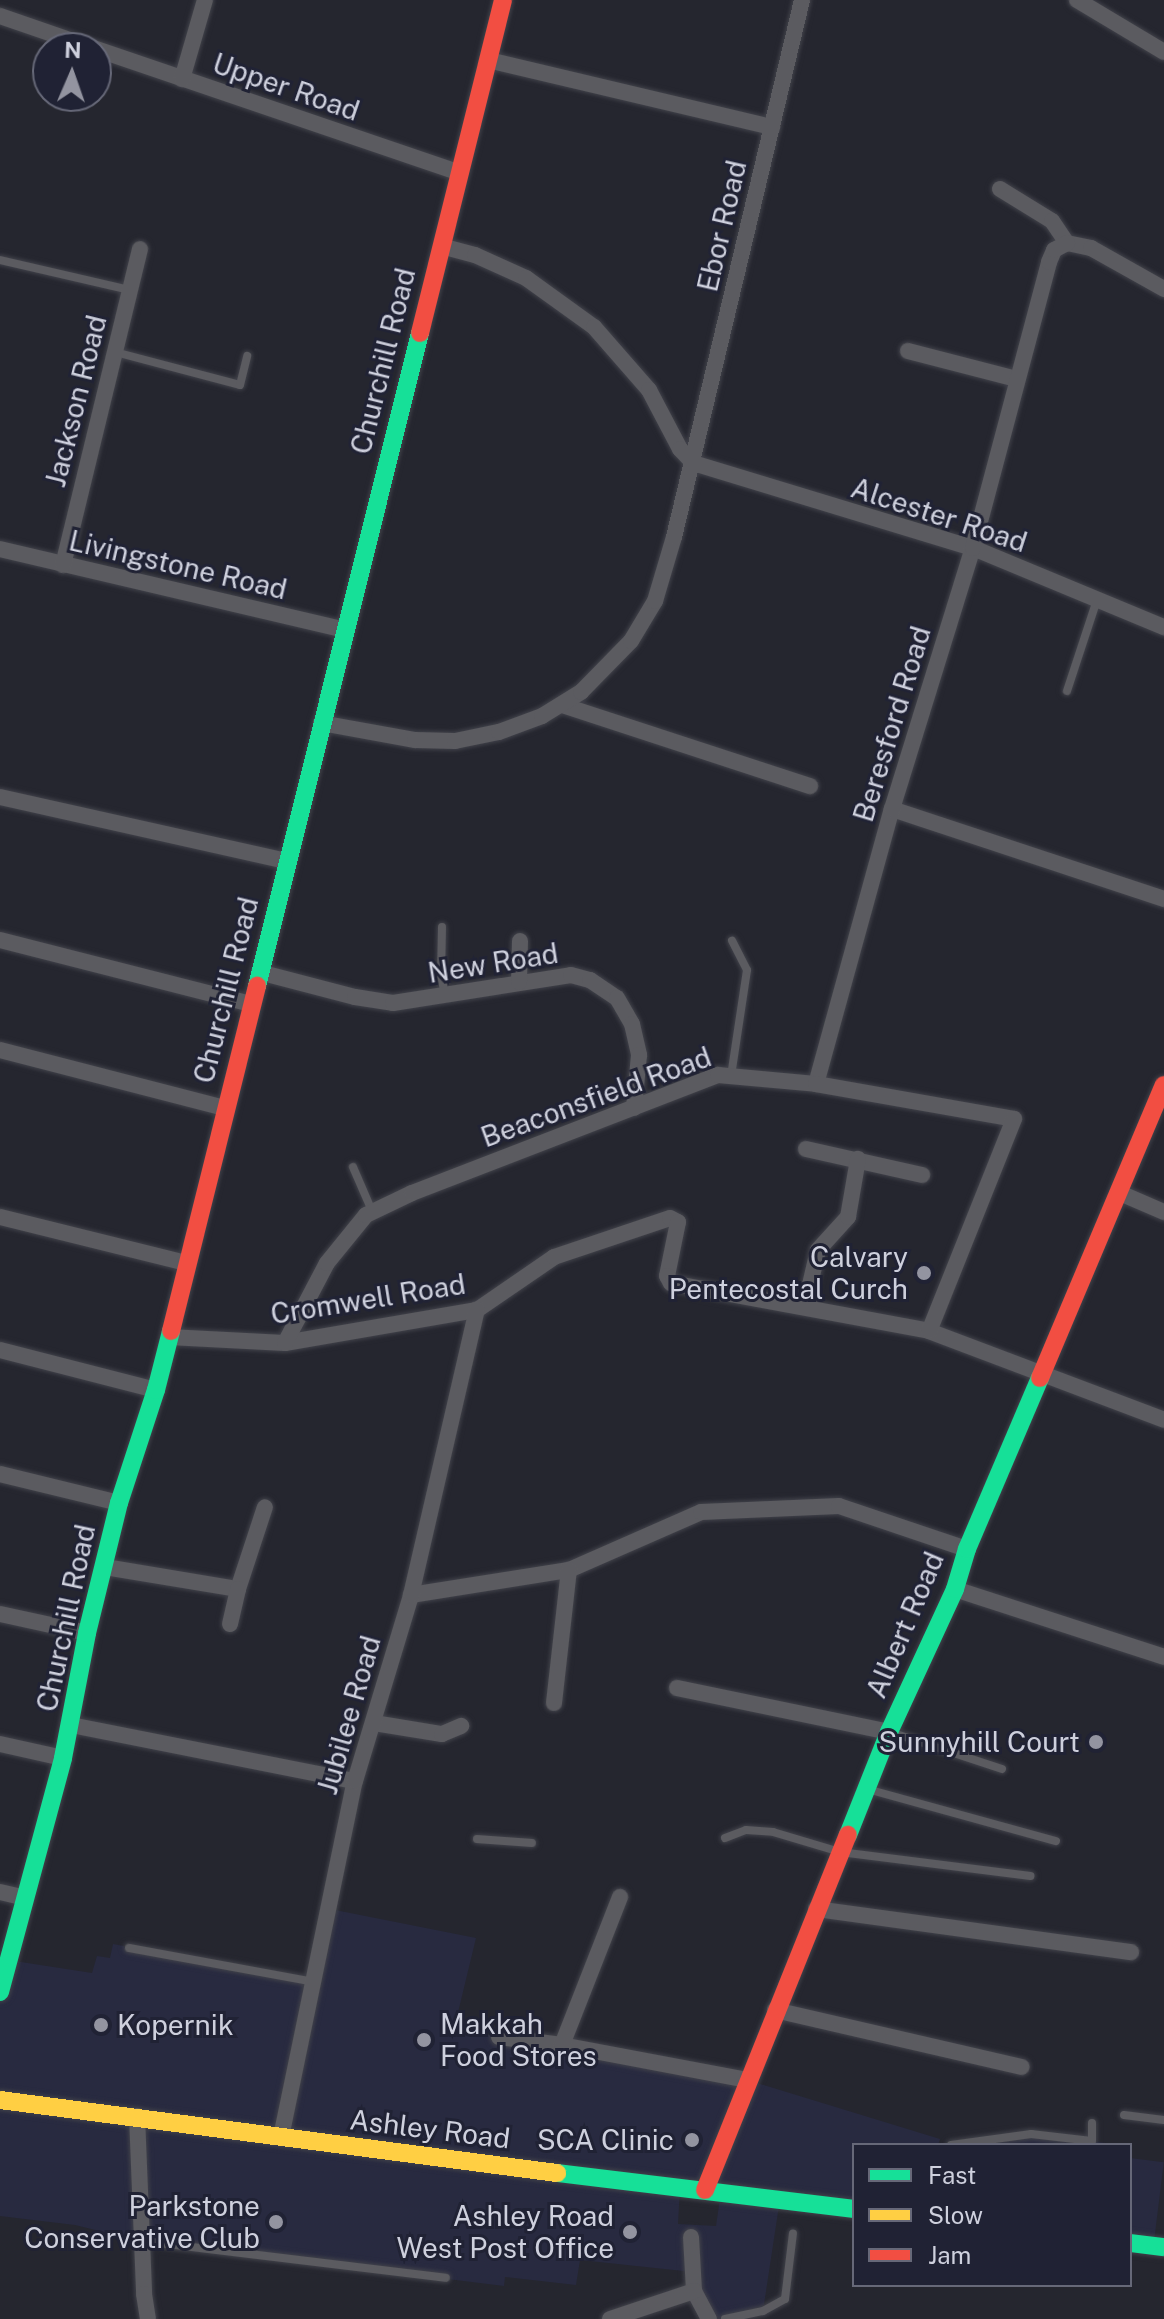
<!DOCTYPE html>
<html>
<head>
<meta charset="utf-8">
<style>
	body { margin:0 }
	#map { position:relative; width:1164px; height:2319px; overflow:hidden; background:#25262f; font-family:"Public Sans",sans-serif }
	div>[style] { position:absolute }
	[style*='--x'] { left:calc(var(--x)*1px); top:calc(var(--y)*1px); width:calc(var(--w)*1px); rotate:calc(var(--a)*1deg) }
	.built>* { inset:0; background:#282a40; transform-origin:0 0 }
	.roads { filter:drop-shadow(0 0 2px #41424a) drop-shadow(0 0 2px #41424a) }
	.lane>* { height:8px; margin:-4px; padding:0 4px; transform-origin:4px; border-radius:4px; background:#5b5b60 }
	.street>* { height:16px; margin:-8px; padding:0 8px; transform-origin:8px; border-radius:8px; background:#5b5b60 }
	.fast>* { height:18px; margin:-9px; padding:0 9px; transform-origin:9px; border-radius:9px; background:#16e098 }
	.slow>* { height:18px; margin:-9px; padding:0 9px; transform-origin:9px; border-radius:9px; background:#ffcf43 }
	.jam>* { height:18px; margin:-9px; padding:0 9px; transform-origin:9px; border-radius:9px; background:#f24e42 }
	.dots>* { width:22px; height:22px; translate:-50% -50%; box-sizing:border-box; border:4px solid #202234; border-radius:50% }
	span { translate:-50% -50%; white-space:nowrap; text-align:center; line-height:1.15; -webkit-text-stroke:6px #202234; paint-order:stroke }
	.street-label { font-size:28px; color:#ced0dd }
	.poi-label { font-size:28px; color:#ced0dd }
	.right { translate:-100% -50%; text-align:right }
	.left { translate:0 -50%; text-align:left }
	.legend { position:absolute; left:852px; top:2143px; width:280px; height:144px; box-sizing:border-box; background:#202234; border:2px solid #666878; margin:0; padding:10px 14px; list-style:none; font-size:24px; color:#ced0dd }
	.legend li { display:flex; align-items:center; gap:16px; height:40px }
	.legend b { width:40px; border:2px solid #666878 }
	.north { position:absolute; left:32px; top:32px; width:80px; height:80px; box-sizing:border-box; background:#202234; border:2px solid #666878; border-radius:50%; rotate:2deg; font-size:22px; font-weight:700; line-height:32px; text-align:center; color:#ced0dd }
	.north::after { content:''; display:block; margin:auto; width:28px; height:36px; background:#9394a0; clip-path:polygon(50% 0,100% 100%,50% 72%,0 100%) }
</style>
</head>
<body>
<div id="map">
	<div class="built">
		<div style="clip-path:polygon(evenodd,330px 1909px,476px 1938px,454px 2029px,747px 2080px,940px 2139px,938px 2145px,854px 2145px,854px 2209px,780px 2199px,763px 2311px,725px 2319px,709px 2319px,693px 2272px,580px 2260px,576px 2285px,505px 2277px,504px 2286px,141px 2241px,75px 2225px,0 2216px,0 1992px,8px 1960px,92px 1973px,97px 1956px,110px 1958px,113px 1944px,315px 1982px,330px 1909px,680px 2187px,721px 2192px,716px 2226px,678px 2224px,680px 2187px)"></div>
		<div style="clip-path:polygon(1031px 2134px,1092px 2141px,1112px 2144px,951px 2145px)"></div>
		<div style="left:1130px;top:2158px;width:34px;height:85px;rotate:7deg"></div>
	</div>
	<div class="roads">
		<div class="lane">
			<div style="--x:0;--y:260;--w:133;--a:13"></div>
			<div style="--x:115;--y:352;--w:129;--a:14.8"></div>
			<div style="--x:240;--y:385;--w:30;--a:-76"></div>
			<div style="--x:1067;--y:691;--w:96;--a:-71.8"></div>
			<div style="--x:442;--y:927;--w:48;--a:91.2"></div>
			<div style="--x:441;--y:975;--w:21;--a:79"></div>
			<div style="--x:731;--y:1076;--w:107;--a:-81.4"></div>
			<div style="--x:747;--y:970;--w:33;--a:-117"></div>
			<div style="--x:353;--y:1167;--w:48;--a:66.6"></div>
			<div style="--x:890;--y:1732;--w:118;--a:18.3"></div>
			<div style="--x:867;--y:1789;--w:196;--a:15.4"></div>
			<div style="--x:725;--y:1838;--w:22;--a:-21"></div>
			<div style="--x:746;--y:1830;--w:27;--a:4"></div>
			<div style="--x:773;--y:1832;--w:70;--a:16.6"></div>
			<div style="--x:840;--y:1852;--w:192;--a:7.2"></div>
			<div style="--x:477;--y:1839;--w:55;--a:4.2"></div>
			<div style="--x:129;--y:1948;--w:188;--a:10.4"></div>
			<div style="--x:1124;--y:2115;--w:40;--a:7.1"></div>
			<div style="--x:951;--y:2145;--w:81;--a:-7.8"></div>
			<div style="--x:1031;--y:2134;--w:61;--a:6.5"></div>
			<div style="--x:1092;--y:2141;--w:18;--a:-90"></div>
			<div style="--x:142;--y:2241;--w:306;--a:6.9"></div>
			<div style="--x:725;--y:2319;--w:39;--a:-12"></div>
			<div style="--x:763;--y:2311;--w:25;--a:-29"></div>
			<div style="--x:785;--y:2299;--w:66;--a:-83.1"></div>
		</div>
		<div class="street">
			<div style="--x:1077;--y:0;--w:101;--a:30.9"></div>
			<div style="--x:0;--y:16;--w:98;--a:19"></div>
			<div style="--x:96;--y:49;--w:385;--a:18.8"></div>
			<div style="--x:488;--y:60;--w:292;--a:13.3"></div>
			<div style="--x:182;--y:79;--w:82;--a:-73.8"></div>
			<div style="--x:1000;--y:189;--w:61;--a:31.6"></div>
			<div style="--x:1052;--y:221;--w:27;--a:56"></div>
			<div style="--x:1067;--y:243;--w:25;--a:12"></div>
			<div style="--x:1091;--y:248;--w:84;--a:29.3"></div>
			<div style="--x:441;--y:246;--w:35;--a:15"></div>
			<div style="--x:475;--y:255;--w:56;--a:24.3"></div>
			<div style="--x:526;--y:278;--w:84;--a:35.8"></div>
			<div style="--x:594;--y:327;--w:84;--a:48.9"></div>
			<div style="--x:649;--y:390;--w:67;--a:62.3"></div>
			<div style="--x:680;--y:449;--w:19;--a:47"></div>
			<div style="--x:693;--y:463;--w:293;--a:16.9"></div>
			<div style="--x:973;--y:548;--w:207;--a:22.5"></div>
			<div style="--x:908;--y:351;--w:112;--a:14.5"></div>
			<div style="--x:0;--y:549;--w:354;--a:13.2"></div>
			<div style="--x:63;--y:565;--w:325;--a:-76.3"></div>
			<div style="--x:562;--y:705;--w:261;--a:18.1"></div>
			<div style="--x:321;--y:723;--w:96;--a:10.3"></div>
			<div style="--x:415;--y:740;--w:40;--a:1.4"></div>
			<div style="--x:455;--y:741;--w:45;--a:-11.6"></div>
			<div style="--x:499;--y:732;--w:46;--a:-20.4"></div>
			<div style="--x:542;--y:716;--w:46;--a:-31.6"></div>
			<div style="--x:581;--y:692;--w:71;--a:-45.6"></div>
			<div style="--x:631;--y:641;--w:47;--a:-59"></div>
			<div style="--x:655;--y:601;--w:67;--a:-73.5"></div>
			<div style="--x:674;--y:537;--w:552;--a:-76.59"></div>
			<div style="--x:0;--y:797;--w:294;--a:12.6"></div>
			<div style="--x:892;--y:809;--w:287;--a:18.3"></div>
			<div style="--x:0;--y:940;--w:259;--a:14.3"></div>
			<div style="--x:259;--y:972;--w:99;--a:14.6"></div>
			<div style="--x:355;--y:997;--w:38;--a:9"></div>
			<div style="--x:393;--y:1003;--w:180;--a:-8.9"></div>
			<div style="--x:571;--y:975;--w:20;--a:15"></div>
			<div style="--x:590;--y:980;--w:32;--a:34"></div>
			<div style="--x:617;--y:998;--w:30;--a:60"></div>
			<div style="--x:632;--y:1024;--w:32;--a:77"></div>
			<div style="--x:639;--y:1055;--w:53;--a:95.4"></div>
			<div style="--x:519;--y:982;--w:41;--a:-88.6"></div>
			<div style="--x:0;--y:1050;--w:232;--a:14.5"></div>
			<div style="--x:816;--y:1084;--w:285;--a:-74.6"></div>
			<div style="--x:892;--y:809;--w:273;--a:-72.8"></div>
			<div style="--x:973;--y:548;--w:296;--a:-75.1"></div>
			<div style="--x:1049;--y:262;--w:13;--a:-67"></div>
			<div style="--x:1054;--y:250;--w:15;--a:-28"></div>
			<div style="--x:806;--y:1149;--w:119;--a:12.6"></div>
			<div style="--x:1120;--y:1193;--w:48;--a:23.4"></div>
			<div style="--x:0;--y:1217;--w:192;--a:13.9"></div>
			<div style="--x:805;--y:1306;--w:57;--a:-76.9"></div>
			<div style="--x:818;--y:1250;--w:45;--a:-47.7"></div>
			<div style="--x:848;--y:1217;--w:59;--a:-80.2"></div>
			<div style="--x:169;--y:1337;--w:116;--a:3"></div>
			<div style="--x:285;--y:1343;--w:195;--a:-9.8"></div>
			<div style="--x:477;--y:1310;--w:93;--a:-34.5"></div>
			<div style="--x:554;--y:1257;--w:122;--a:-18.6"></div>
			<div style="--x:670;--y:1218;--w:9;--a:27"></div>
			<div style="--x:678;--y:1222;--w:55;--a:101.5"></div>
			<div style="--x:667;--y:1276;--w:8;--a:60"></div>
			<div style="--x:671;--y:1283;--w:262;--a:10.5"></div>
			<div style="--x:929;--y:1331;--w:251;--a:20.7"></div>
			<div style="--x:285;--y:1343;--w:90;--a:-62.3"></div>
			<div style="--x:327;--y:1263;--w:62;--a:-50.9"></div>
			<div style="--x:366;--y:1215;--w:51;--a:-25.6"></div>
			<div style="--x:412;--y:1193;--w:328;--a:-21.1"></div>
			<div style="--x:718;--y:1075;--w:98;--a:5.2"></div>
			<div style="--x:816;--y:1084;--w:201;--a:10"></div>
			<div style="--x:1014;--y:1119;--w:228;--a:111.8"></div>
			<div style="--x:0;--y:1350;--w:161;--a:14.4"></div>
			<div style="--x:0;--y:1474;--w:122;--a:13.7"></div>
			<div style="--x:105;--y:1567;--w:135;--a:9.4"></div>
			<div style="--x:238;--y:1589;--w:86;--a:-71.8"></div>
			<div style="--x:955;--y:1589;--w:220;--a:18"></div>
			<div style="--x:411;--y:1595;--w:160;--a:-9"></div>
			<div style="--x:569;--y:1570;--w:144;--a:-23.7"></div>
			<div style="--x:701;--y:1512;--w:138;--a:-2.5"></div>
			<div style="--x:839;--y:1506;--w:135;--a:18.6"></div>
			<div style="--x:0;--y:1614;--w:89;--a:12.3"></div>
			<div style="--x:230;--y:1624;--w:36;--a:-77"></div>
			<div style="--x:677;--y:1688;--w:217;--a:11.7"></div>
			<div style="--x:554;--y:1703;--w:134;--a:-83.6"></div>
			<div style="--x:374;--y:1723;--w:69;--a:9.2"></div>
			<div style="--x:442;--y:1734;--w:21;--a:-23"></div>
			<div style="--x:71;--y:1725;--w:289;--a:11.2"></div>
			<div style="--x:0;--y:1744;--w:65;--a:12.5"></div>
			<div style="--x:0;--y:1892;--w:26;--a:13"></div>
			<div style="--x:816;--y:1909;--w:318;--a:7.8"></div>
			<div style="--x:775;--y:2010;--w:253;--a:13"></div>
			<div style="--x:499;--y:2037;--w:64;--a:7.2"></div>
			<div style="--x:562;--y:2045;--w:188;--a:10.7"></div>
			<div style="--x:562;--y:2045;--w:159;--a:-68.6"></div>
			<div style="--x:137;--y:2116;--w:178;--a:87.7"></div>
			<div style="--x:144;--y:2294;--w:25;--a:81"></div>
			<div style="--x:281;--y:2137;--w:364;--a:-78.3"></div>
			<div style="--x:355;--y:1781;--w:194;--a:-73.2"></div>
			<div style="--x:411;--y:1595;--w:293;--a:-77"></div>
			<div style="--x:691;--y:2237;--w:54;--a:86.8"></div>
			<div style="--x:694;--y:2291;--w:32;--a:62"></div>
			<div style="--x:610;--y:2319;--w:89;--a:-18.4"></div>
		</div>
		<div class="fast">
			<div style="--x:257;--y:986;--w:673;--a:-75.98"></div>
			<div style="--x:848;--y:1835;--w:111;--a:-68.3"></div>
			<div style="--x:889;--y:1732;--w:157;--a:-65.2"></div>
			<div style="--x:955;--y:1589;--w:42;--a:-73.3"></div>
			<div style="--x:967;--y:1549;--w:186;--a:-66.9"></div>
			<div style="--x:0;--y:1992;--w:242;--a:-74.9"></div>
			<div style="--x:63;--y:1758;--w:127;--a:-79.1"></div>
			<div style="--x:87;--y:1633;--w:134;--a:-76.2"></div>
			<div style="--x:119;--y:1503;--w:119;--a:-71.9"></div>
			<div style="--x:156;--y:1390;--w:61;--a:-75.7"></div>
			<div style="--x:557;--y:2173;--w:299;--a:6.9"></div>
			<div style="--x:1130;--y:2243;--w:34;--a:7"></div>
		</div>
		<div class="slow">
			<div style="--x:0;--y:2100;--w:562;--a:7.47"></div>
		</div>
		<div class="jam">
			<div style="--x:420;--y:333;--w:343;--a:-76"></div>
			<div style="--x:171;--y:1331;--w:356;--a:-76"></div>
			<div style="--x:1040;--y:1378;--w:318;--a:-67.1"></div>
			<div style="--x:705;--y:2190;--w:383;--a:-68.1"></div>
		</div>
	</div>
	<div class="dots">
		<div style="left:924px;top:1273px;background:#9394a0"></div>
		<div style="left:1096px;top:1742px;background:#9394a0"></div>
		<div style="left:101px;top:2025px;background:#9394a0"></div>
		<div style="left:424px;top:2040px;background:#9394a0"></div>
		<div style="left:692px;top:2140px;background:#9394a0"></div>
		<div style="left:276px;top:2222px;background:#9394a0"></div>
		<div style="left:630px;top:2232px;background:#9394a0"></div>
	</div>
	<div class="street-label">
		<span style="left:286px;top:87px;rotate:19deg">Upper Road</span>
		<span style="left:722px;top:226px;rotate:-77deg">Ebor Road</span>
		<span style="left:383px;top:361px;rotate:-76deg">Churchill Road</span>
		<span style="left:76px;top:401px;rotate:-76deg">Jackson Road</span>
		<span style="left:939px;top:515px;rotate:18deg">Alcester Road</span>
		<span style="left:178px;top:565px;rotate:13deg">Livingstone Road</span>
		<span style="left:892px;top:724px;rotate:-73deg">Beresford Road</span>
		<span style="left:493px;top:963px;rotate:-9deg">New Road</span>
		<span style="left:226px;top:990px;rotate:-76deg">Churchill Road</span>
		<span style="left:596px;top:1097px;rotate:-20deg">Beaconsfield Road</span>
		<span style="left:368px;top:1299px;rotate:-9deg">Cromwell Road</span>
		<span style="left:66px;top:1618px;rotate:-78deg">Churchill Road</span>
		<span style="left:905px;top:1625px;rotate:-67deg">Albert Road</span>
		<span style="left:349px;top:1715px;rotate:-74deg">Jubilee Road</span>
		<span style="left:430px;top:2129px;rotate:7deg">Ashley Road</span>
	</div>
	<div class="poi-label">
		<span class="right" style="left:908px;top:1273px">Calvary<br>Pentecostal Curch</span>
		<span class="right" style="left:1080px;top:1742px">Sunnyhill Court</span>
		<span class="left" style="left:440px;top:2040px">Makkah<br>Food Stores</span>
		<span class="left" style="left:117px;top:2025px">Kopernik</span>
		<span class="right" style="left:674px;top:2140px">SCA Clinic</span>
		<span class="right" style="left:260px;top:2222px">Parkstone<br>Conservative Club</span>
		<span class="right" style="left:614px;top:2232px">Ashley Road<br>West Post Office</span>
	</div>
	<ul class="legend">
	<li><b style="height:10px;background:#16e098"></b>Fast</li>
	<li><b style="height:10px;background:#ffcf43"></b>Slow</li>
	<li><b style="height:10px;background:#f24e42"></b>Jam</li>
	</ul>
	<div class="north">N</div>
</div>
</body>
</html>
